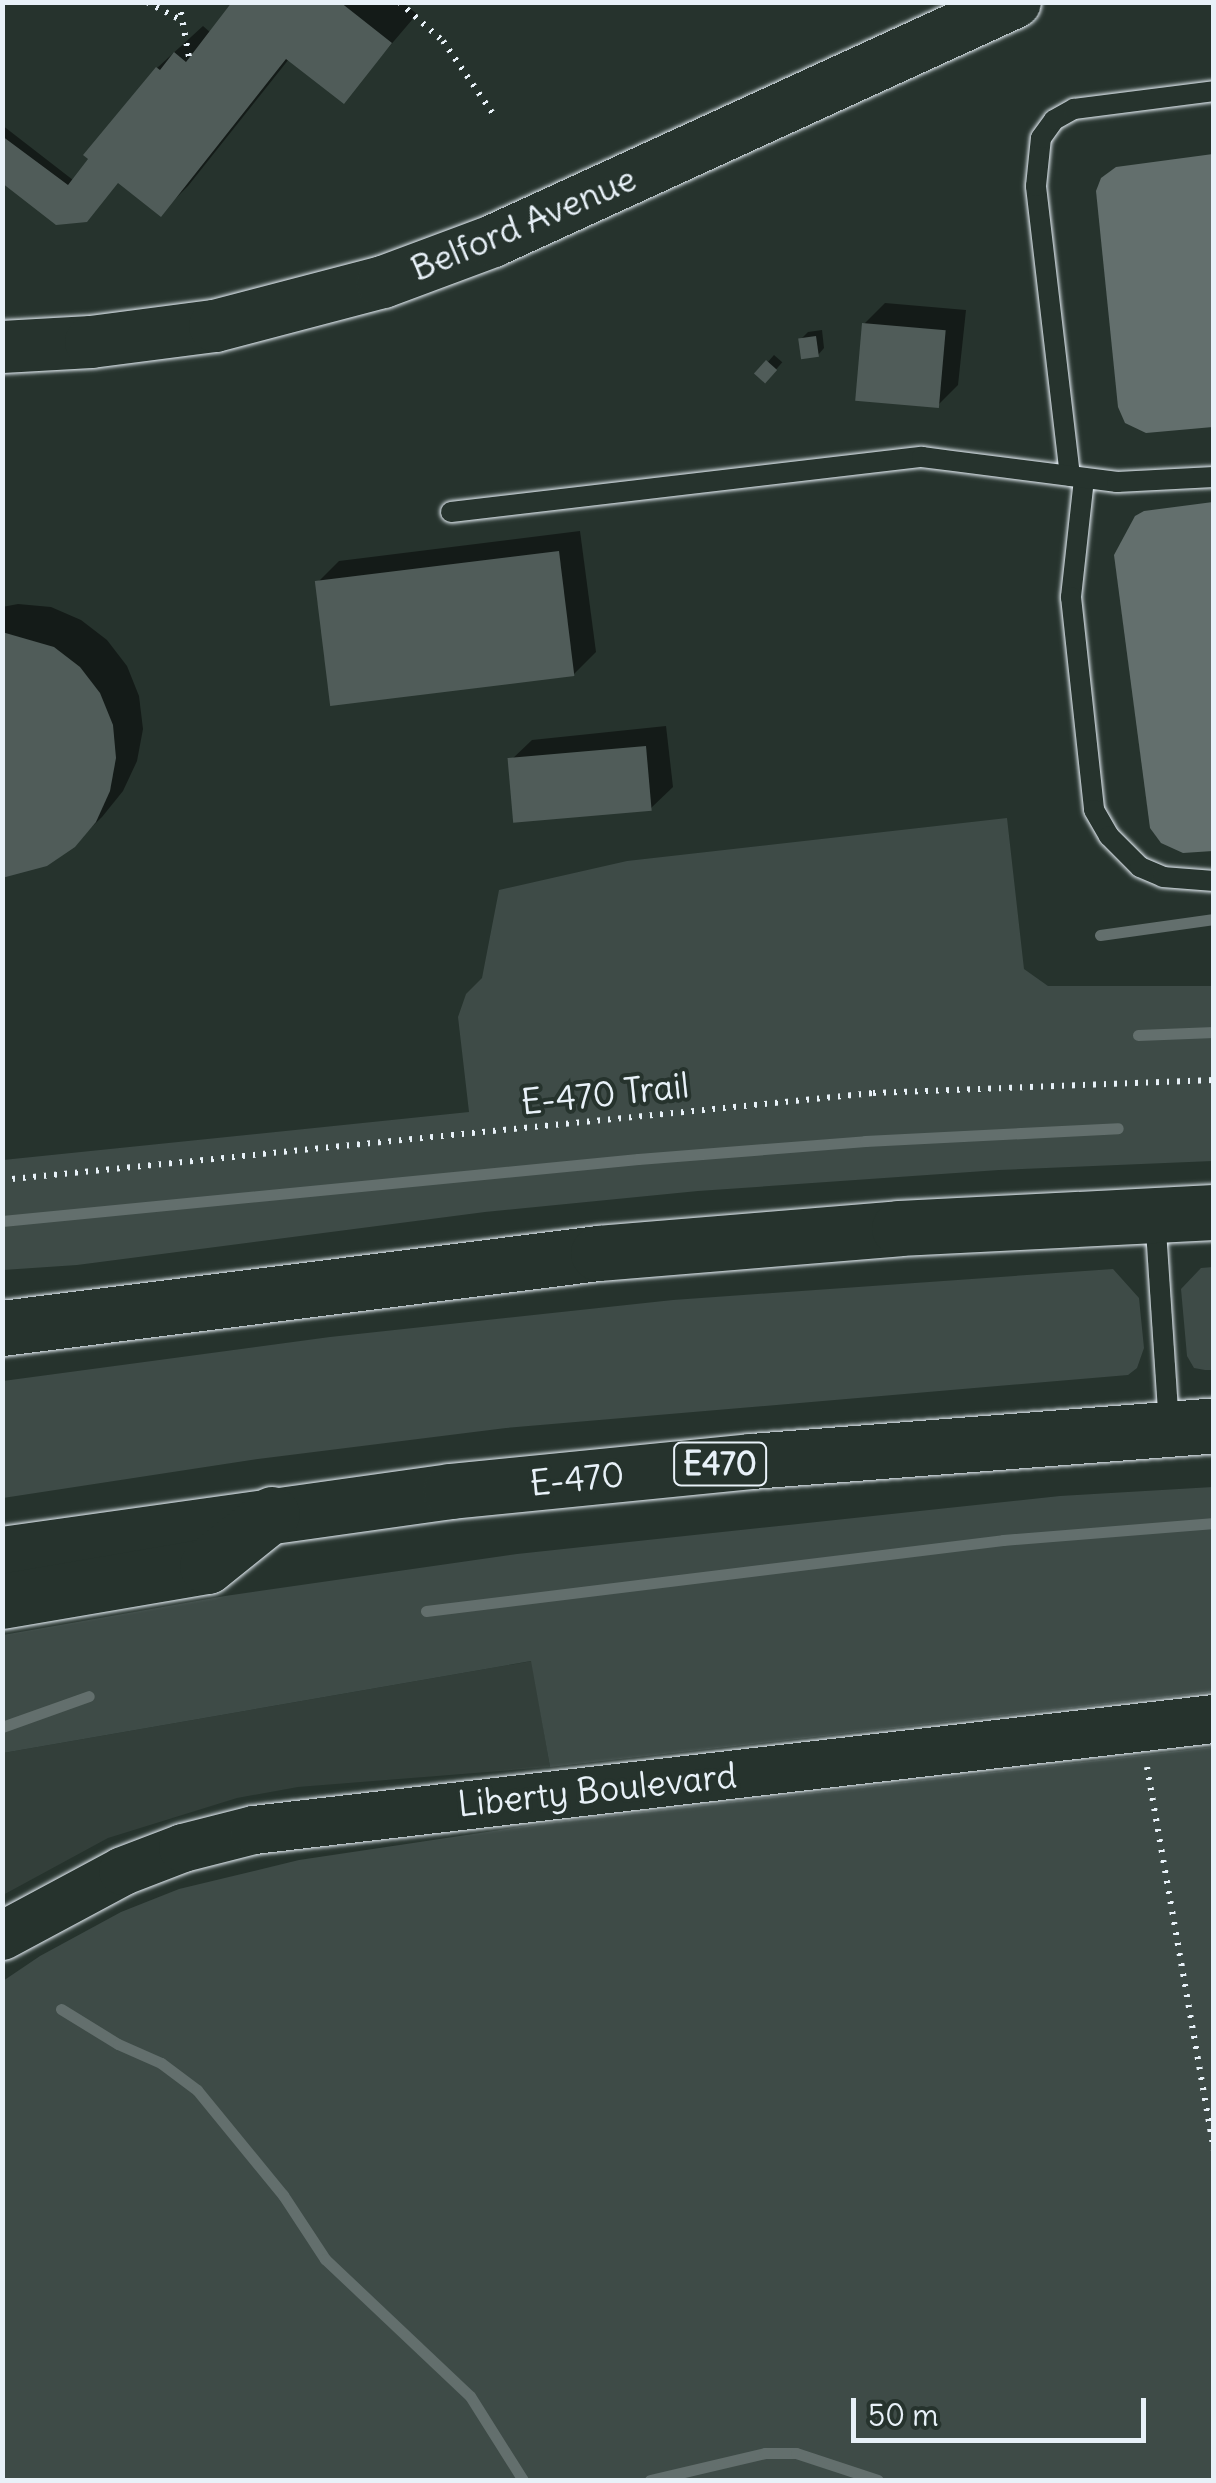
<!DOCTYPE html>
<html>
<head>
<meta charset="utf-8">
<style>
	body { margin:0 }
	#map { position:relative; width:1216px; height:2483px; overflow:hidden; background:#26332d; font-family:Delius,sans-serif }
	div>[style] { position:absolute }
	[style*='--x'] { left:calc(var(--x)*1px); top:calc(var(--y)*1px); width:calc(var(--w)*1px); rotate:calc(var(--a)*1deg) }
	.built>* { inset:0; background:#333f3a }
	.green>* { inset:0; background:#3e4b47 }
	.water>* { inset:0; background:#636f6d }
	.shadow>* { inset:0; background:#0007; transform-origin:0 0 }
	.stream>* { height:11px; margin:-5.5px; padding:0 5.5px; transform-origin:5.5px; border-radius:5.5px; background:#636f6d }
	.building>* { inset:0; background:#505c59; transform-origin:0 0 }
	.path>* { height:6px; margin-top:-3px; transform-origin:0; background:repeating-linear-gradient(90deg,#e8f1f8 0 2.5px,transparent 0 10.5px) }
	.roads { filter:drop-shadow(0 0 2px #e8f1f8) drop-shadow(0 0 2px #e8f1f8) }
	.service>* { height:20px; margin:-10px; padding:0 10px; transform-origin:10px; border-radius:10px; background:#26332d }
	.tertiary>* { height:48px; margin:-24px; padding:0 24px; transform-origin:24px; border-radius:24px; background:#26332d }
	.secondary>* { height:52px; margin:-26px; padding:0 26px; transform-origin:26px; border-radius:26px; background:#26332d }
	.motorway>* { height:55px; margin:-27.5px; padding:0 27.5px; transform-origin:27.5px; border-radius:27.5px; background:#26332d }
	span { translate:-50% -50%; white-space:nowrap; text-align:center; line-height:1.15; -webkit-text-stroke:8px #26332d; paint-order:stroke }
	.shield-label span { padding:2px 8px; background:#26332d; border:2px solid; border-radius:8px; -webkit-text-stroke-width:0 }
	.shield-label { font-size:32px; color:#e8f1f8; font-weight:700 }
	.street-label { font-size:35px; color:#e8f1f8 }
	.frame { position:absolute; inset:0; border:5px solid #e8f1f8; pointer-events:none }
	.scale { position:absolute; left:851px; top:2398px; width:295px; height:45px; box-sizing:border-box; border:5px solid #e8f1f8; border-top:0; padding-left:12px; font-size:30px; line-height:35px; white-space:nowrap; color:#e8f1f8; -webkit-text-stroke:8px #26332d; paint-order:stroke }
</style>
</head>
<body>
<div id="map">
	<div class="built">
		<div style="clip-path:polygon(532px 1661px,550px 1767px,298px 1787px,237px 1798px,108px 1838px,3px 1895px,3px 1753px)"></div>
	</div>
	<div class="green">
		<div style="clip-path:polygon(1007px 818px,1024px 969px,1048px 986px,1213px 986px,1213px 1161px,999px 1170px,698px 1191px,485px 1212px,77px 1265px,3px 1270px,3px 1160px,469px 1112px,458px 1017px,466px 994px,482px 978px,499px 890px,627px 861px)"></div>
		<div style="clip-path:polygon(1213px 1267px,1213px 1370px,1205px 1370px,1194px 1368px,1187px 1356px,1181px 1289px,1201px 1268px)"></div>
		<div style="clip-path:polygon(1113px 1269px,1139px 1298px,1144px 1348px,1137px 1368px,1128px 1375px,506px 1428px,258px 1459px,3px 1498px,3px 1381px,330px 1337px,673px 1300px)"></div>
		<div style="clip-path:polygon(1213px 1487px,1213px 1692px,550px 1767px,531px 1661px,3px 1753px,3px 1635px,225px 1596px,517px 1554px,1060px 1496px)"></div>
		<div style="clip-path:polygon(1213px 1747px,1213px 2480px,3px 2480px,3px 1981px,40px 1956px,121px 1912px,179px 1889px,299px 1860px,553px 1822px)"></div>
	</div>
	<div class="water">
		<div style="clip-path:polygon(1213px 154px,1213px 427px,1146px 433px,1125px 423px,1118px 407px,1096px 191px,1101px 178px,1116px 167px)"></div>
		<div style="clip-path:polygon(1213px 502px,1213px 851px,1183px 853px,1161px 843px,1150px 828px,1114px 555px,1135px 516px,1144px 511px)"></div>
	</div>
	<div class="shadow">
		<div style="clip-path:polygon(235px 2px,402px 2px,417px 14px,343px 101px,289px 59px,188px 186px,161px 213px,119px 180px,93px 212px,2px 180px,2px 125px,73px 180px,157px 68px,203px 26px,211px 33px)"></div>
		<div style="clip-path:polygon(885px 303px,966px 310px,958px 385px,937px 406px,864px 324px)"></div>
		<div style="clip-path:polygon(822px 330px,824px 348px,818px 355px,801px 339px,808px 332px)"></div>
		<div style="left:774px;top:355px;width:11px;height:25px;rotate:41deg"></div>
		<div style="clip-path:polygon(580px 531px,596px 652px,574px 674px,318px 582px,339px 561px)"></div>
		<div style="clip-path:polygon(18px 604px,51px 607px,81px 620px,107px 640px,127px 666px,139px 696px,143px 729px,137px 761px,123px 791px,102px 817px,73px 845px,2px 875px,2px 607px)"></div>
		<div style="clip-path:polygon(666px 726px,673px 787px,651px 808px,510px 761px,532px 740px)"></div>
	</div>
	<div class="stream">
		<div style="--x:1100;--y:935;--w:115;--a:-8"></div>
		<div style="--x:1138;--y:1035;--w:76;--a:-2.3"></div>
		<div style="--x:2;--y:1221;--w:639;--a:-5.57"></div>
		<div style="--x:638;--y:1159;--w:228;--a:-4.5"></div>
		<div style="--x:865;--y:1141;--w:253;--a:-2.9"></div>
		<div style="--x:426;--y:1611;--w:581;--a:-7.01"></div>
		<div style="--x:1003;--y:1540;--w:212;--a:-4.6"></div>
		<div style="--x:2;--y:1727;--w:92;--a:-19.6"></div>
		<div style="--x:61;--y:2009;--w:67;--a:31.6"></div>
		<div style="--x:118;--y:2044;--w:47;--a:23.8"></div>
		<div style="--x:161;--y:2063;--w:45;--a:36.9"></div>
		<div style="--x:197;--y:2090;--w:136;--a:50.7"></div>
		<div style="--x:283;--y:2195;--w:77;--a:56.7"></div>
		<div style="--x:325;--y:2259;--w:199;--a:43.4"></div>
		<div style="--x:470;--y:2396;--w:99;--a:57.8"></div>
		<div style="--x:650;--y:2480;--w:118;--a:-13.2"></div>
		<div style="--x:765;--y:2453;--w:31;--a:0"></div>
		<div style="--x:796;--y:2453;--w:86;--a:18.2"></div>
	</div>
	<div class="building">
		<div style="clip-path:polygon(232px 2px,340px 2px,392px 43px,344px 104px,286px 59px,161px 217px,118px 183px,87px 222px,56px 225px,2px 183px,2px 136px,68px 185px,88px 159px,83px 155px,156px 67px,160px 70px,174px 52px,186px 62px)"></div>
		<div style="left:862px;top:323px;width:84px;height:78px;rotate:5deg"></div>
		<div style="left:816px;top:336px;width:21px;height:18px;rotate:82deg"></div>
		<div style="left:766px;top:360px;width:15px;height:18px;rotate:42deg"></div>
		<div style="left:559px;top:551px;width:126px;height:246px;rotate:83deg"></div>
		<div style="clip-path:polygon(2px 632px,54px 647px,80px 667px,100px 693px,113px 725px,116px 758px,110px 791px,96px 822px,75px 847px,47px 866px,2px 878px)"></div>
		<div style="left:646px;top:746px;width:65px;height:139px;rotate:85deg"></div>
	</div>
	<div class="path">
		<div style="--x:147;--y:2;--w:38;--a:28"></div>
		<div style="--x:179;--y:2;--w:56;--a:79.7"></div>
		<div style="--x:399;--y:2;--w:59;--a:41.6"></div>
		<div style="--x:443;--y:41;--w:93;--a:55.5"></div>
		<div style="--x:2;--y:1180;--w:875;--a:-5.7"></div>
		<div style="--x:873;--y:1093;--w:341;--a:-2.2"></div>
		<div style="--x:1147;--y:1767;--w:389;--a:80.1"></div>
	</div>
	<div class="roads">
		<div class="service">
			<div style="--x:1070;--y:476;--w:292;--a:-96.7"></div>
			<div style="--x:1036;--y:186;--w:48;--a:-84.1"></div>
			<div style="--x:1041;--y:138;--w:22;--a:-54"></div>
			<div style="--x:1054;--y:120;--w:23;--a:-29"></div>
			<div style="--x:1074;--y:109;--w:141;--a:-7.3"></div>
			<div style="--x:1084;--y:479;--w:119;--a:96.3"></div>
			<div style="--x:1071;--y:597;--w:214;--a:83.8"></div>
			<div style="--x:1094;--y:810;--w:30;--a:60"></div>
			<div style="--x:1109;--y:836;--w:44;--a:45"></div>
			<div style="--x:1140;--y:867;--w:25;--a:23"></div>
			<div style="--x:1163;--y:877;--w:51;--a:4.5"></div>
			<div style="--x:451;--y:512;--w:474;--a:-6.7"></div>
			<div style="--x:922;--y:457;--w:197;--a:7.3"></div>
			<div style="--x:1117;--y:482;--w:97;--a:-3"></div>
			<div style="--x:1155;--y:1215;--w:211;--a:86.2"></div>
		</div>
		<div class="tertiary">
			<div style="--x:2;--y:1936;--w:137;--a:-28.2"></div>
			<div style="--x:123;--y:1871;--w:64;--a:-21"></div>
			<div style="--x:183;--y:1848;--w:73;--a:-14.2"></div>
			<div style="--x:254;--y:1830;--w:966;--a:-6.6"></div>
		</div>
		<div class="secondary">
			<div style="--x:2;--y:347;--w:89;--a:-3.2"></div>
			<div style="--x:91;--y:342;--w:125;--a:-7.4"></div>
			<div style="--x:215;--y:326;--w:174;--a:-14.7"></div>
			<div style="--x:383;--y:282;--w:117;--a:-20.4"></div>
			<div style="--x:493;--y:241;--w:574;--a:-24.6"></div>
		</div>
		<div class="motorway">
			<div style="--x:2;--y:1328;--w:601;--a:-7.17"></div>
			<div style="--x:598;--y:1253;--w:302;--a:-4.7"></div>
			<div style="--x:899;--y:1228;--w:315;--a:-2.9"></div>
			<div style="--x:2;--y:1554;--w:453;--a:-8"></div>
			<div style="--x:451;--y:1491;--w:301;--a:-5.7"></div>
			<div style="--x:751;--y:1461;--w:464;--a:-4.4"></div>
			<div style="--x:2;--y:1601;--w:208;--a:-9.7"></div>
			<div style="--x:207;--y:1566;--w:83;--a:-38.7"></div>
		</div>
	</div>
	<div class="shield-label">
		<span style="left:720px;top:1464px">E470</span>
	</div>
	<div class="street-label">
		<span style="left:523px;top:223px;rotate:-23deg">Belford Avenue</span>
		<span style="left:605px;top:1093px;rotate:-6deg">E-470 Trail</span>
		<span style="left:577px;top:1478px;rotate:-6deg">E-470</span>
		<span style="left:597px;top:1789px;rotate:-6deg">Liberty Boulevard</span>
	</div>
	<div class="frame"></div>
	<div class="scale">50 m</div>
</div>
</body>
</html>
